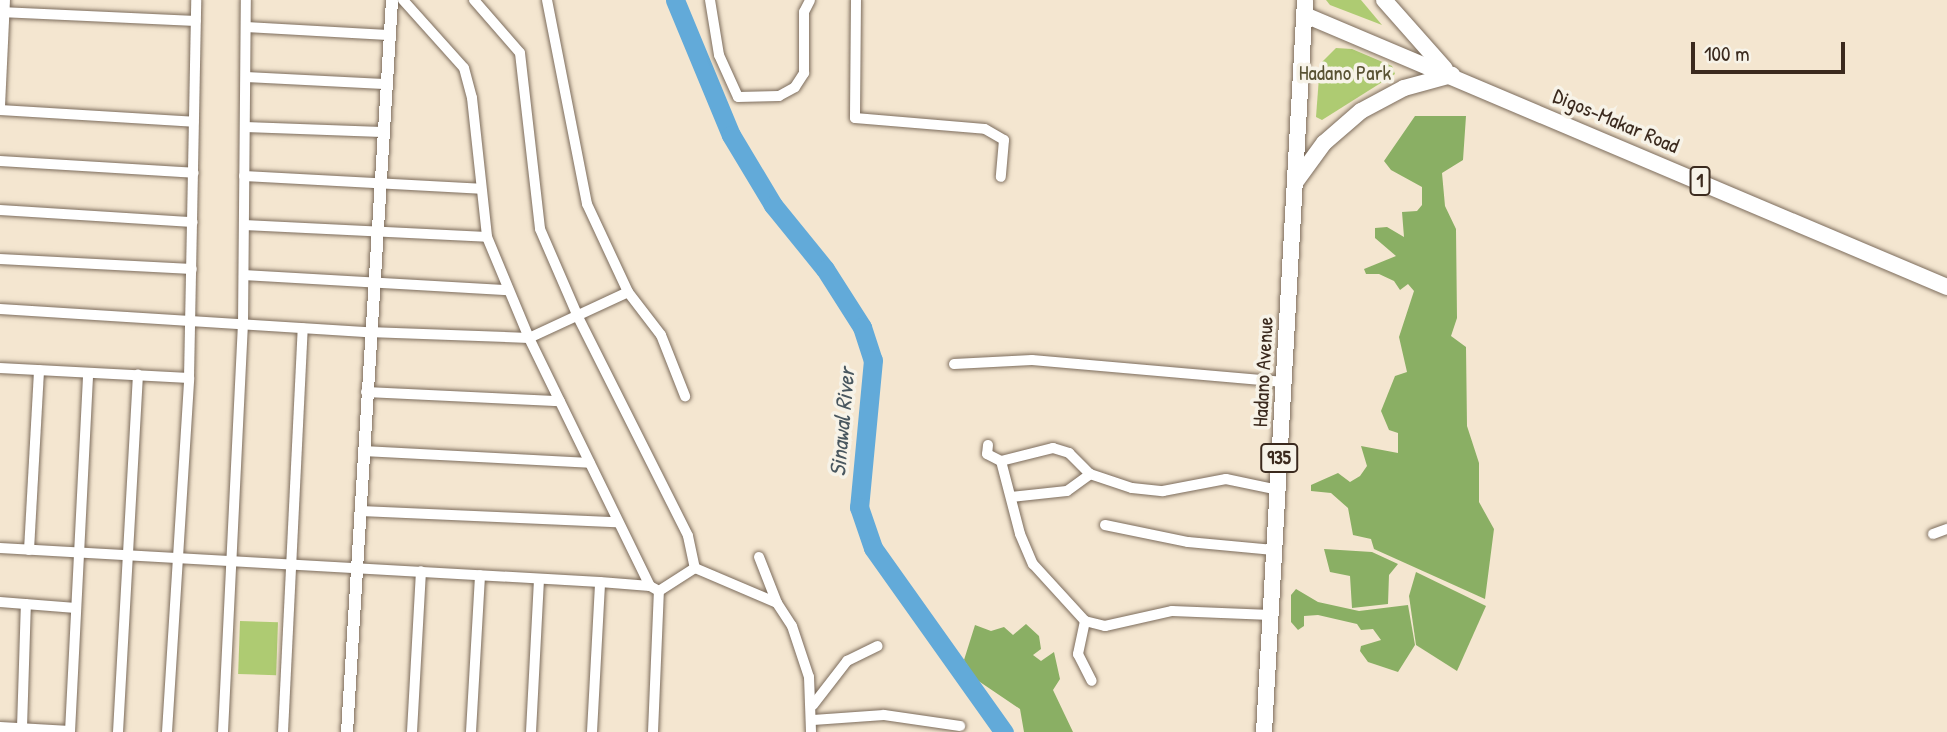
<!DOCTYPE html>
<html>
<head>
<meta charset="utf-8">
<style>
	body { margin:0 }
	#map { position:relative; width:1947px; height:732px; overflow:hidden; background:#f4e6d0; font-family:"Patrick Hand",sans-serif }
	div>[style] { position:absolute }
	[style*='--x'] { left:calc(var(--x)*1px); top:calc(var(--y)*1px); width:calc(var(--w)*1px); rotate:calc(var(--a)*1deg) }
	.green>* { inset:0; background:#aecb72; transform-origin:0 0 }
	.forest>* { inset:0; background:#8aaf64 }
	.river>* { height:19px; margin:-9.5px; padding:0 9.5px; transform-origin:9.5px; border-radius:9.5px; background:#62aad9 }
	.roads { filter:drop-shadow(0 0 2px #7c6c5c) drop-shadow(0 0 2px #7c6c5c) }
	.minor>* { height:10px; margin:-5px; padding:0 5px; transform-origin:5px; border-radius:5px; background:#fff }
	.tertiary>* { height:12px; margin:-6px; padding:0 6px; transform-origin:6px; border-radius:6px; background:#fff }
	.primary>* { height:16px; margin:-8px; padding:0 8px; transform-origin:8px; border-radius:8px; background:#fff }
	span { translate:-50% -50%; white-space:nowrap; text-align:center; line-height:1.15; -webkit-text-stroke:7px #f7f3e8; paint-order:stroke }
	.shield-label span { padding:2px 5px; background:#f7f3e8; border:2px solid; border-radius:5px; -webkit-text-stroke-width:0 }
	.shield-label { font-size:19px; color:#3b2a1e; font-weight:700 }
	.park-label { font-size:21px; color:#585233 }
	.street-label { font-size:21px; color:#3b2a1e }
	.water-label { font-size:23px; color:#49575f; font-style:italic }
	.scale { position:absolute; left:1691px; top:42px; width:154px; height:32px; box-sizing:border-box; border:4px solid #3b2a1e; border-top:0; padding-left:9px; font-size:21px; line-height:24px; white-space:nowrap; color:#3b2a1e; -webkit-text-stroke:5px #f7f3e8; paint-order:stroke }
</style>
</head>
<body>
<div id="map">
	<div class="green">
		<div style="clip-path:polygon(1326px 0,1361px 0,1382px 25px,1330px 5px)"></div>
		<div style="clip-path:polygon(1336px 48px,1352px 49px,1392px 66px,1395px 74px,1322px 120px,1316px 117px,1320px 64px)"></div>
		<div style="left:240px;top:621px;width:38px;height:53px;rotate:2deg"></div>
	</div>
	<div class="forest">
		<div style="clip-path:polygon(1415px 116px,1466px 116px,1463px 160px,1442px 173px,1445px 206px,1456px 229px,1457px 318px,1451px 336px,1466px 347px,1467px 426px,1479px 463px,1479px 502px,1494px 529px,1485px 599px,1374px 549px,1371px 539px,1353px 535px,1348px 508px,1331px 493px,1311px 491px,1311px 485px,1338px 473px,1350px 482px,1360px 476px,1367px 466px,1361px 446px,1398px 453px,1398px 433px,1389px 430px,1381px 411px,1395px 376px,1407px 372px,1399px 337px,1414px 291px,1408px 284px,1400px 290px,1394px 281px,1379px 274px,1366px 274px,1364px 269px,1396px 256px,1375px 238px,1375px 228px,1387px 227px,1404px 237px,1402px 212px,1417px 211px,1422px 205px,1422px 187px,1391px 170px,1384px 161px)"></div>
		<div style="clip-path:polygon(1324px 549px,1372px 552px,1398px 564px,1389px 575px,1388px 604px,1352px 608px,1350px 576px,1330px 572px)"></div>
		<div style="clip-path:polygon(1416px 572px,1486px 606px,1457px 671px,1416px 645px,1409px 596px)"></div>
		<div style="clip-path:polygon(1296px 589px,1318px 602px,1359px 611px,1408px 605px,1415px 645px,1398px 672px,1368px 662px,1360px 651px,1361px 646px,1381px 640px,1373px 629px,1361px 630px,1357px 624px,1318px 615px,1304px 616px,1304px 626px,1298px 630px,1291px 622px,1291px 595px)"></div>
		<div style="clip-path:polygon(1026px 624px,1039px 636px,1041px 649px,1033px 655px,1041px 661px,1054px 652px,1060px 679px,1053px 690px,1073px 732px,1024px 732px,1020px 709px,977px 680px,964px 660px,975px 625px,991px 631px,1004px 627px,1013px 635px)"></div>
	</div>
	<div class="river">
		<div style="--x:675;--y:0;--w:146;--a:67.5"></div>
		<div style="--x:731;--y:135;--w:82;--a:59"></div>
		<div style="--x:773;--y:205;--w:82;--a:50.9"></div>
		<div style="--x:825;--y:269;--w:69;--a:57.5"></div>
		<div style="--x:862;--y:327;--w:35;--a:72"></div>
		<div style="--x:873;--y:360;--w:148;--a:95.4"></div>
		<div style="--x:859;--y:507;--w:43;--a:71.1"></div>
		<div style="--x:873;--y:548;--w:226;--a:54.6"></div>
	</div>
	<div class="roads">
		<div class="minor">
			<div style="--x:403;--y:0;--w:91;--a:48.1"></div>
			<div style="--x:464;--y:68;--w:31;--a:75"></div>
			<div style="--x:472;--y:98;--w:140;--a:83.8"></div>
			<div style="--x:487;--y:237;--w:109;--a:67.4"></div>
			<div style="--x:529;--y:338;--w:276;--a:64"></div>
			<div style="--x:474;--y:0;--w:70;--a:49"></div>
			<div style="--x:520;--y:53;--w:177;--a:83.5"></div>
			<div style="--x:540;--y:229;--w:96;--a:66.6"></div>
			<div style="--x:578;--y:317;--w:245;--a:63.3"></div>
			<div style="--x:688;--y:536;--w:33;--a:78"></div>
			<div style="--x:547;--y:0;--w:208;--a:78.9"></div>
			<div style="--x:587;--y:204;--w:97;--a:65"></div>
			<div style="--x:628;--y:292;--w:54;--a:52.5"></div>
			<div style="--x:661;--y:335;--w:66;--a:68.5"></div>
			<div style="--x:710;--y:0;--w:56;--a:80.7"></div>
			<div style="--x:719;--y:55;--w:46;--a:65.7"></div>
			<div style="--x:738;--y:97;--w:41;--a:-1.4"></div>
			<div style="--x:779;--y:96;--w:18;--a:-29"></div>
			<div style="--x:795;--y:87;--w:17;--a:-57"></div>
			<div style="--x:804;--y:73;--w:61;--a:-90"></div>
			<div style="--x:804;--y:12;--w:13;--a:-63"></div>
			<div style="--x:856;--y:0;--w:118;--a:90.5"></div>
			<div style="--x:855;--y:118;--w:130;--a:4.8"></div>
			<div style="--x:985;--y:129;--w:22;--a:30"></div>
			<div style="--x:1004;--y:140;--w:37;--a:95"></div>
			<div style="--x:0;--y:12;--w:196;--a:2.6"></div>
			<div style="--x:246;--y:27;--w:142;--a:3.2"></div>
			<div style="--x:246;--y:77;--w:138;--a:2.9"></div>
			<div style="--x:0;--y:106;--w:106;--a:-87.3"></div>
			<div style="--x:0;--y:110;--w:194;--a:3.5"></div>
			<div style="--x:245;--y:127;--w:137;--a:2.1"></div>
			<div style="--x:0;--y:161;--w:194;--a:3.5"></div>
			<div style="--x:244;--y:176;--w:237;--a:3.1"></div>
			<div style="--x:0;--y:210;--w:193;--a:3.6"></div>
			<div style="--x:244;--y:225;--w:243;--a:2.8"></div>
			<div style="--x:0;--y:259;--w:192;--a:3"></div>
			<div style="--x:244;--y:275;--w:264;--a:3.3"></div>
			<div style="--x:0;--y:309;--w:369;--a:3.6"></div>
			<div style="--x:368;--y:332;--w:161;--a:2.1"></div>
			<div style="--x:529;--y:338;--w:109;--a:-24.9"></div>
			<div style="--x:954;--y:364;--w:78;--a:-2.9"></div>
			<div style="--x:1032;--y:360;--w:253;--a:5"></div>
			<div style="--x:0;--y:368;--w:189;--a:3"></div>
			<div style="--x:366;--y:392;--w:194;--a:2.7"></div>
			<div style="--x:988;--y:445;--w:9;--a:96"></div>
			<div style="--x:987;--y:454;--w:16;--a:27"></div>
			<div style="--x:1001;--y:461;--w:75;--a:75.4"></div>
			<div style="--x:1020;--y:534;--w:33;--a:67"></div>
			<div style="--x:1033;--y:564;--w:77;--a:47.6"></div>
			<div style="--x:1085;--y:621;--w:21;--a:14"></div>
			<div style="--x:1105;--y:626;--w:69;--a:-12.6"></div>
			<div style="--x:1172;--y:611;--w:99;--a:2.3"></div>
			<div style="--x:363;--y:451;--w:227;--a:3"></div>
			<div style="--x:1001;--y:461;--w:54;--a:-14"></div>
			<div style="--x:1053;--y:448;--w:17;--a:17"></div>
			<div style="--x:1069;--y:453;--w:30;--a:45"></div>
			<div style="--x:1090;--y:474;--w:44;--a:18.4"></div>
			<div style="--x:1132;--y:488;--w:31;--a:6"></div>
			<div style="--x:1163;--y:491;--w:64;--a:-10.8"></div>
			<div style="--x:1226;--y:479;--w:53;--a:11.9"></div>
			<div style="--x:1011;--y:497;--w:56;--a:-6.1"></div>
			<div style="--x:1067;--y:491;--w:29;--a:-36"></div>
			<div style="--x:360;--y:511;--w:257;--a:2.5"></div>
			<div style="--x:1105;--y:525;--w:85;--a:11.6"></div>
			<div style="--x:1188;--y:542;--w:86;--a:5.3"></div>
			<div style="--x:1933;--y:534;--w:15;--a:-20"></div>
			<div style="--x:0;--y:548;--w:601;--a:3.24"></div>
			<div style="--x:600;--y:582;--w:50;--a:4.6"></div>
			<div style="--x:650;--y:586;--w:10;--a:29"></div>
			<div style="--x:29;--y:550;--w:180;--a:-86.8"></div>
			<div style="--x:759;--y:557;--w:49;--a:68.6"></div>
			<div style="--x:659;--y:591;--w:43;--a:-32.6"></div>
			<div style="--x:695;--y:568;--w:89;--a:23.1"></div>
			<div style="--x:777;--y:603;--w:27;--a:57"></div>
			<div style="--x:792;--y:626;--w:54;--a:71.6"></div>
			<div style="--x:809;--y:677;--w:55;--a:87.9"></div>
			<div style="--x:0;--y:602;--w:76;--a:4.5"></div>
			<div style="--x:1085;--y:621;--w:34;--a:102"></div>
			<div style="--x:1078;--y:654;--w:30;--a:63"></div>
			<div style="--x:813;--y:705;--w:56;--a:-52.3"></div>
			<div style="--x:847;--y:661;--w:34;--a:-26"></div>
			<div style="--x:813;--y:720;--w:71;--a:-4"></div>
			<div style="--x:884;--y:715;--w:77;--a:8.2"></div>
			<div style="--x:0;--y:727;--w:70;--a:3.3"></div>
			<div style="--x:22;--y:728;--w:124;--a:-88.2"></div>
			<div style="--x:70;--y:732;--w:359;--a:-87.1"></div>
			<div style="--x:118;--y:732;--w:358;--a:-86.8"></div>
			<div style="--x:167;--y:732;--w:355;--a:-86.4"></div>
			<div style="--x:189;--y:378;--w:378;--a:-88.9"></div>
			<div style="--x:223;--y:732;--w:407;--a:-87.2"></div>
			<div style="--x:243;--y:325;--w:325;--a:-89.5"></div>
			<div style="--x:283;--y:732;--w:404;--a:-87.2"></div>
			<div style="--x:412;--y:732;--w:161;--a:-86.8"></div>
			<div style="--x:471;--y:732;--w:157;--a:-86.7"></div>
			<div style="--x:531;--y:732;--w:153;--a:-87"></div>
			<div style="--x:592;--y:732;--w:150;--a:-86.9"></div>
			<div style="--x:653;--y:732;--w:141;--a:-87.6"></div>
		</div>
		<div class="tertiary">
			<div style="--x:347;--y:732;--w:733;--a:-86.48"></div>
		</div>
		<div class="primary">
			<div style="--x:1384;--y:0;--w:92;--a:48.5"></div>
			<div style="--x:1305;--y:15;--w:697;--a:22.96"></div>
			<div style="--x:1297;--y:180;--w:46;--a:-53.9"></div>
			<div style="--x:1324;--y:143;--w:49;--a:-40.9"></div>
			<div style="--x:1361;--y:111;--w:49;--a:-28.1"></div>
			<div style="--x:1404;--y:88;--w:50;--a:-15.2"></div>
			<div style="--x:1264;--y:732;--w:733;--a:-86.79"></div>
		</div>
	</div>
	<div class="shield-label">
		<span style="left:1700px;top:181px">1</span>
		<span style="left:1279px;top:458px">935</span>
	</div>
	<div class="park-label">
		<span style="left:1345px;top:73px">Hadano Park</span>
	</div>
	<div class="street-label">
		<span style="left:1616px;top:121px;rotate:23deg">Digos-Makar Road</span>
		<span style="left:1263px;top:372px;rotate:-87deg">Hadano Avenue</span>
	</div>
	<div class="water-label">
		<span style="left:842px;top:422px;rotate:-85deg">Sinawal River</span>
	</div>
	<div class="scale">100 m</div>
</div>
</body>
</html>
